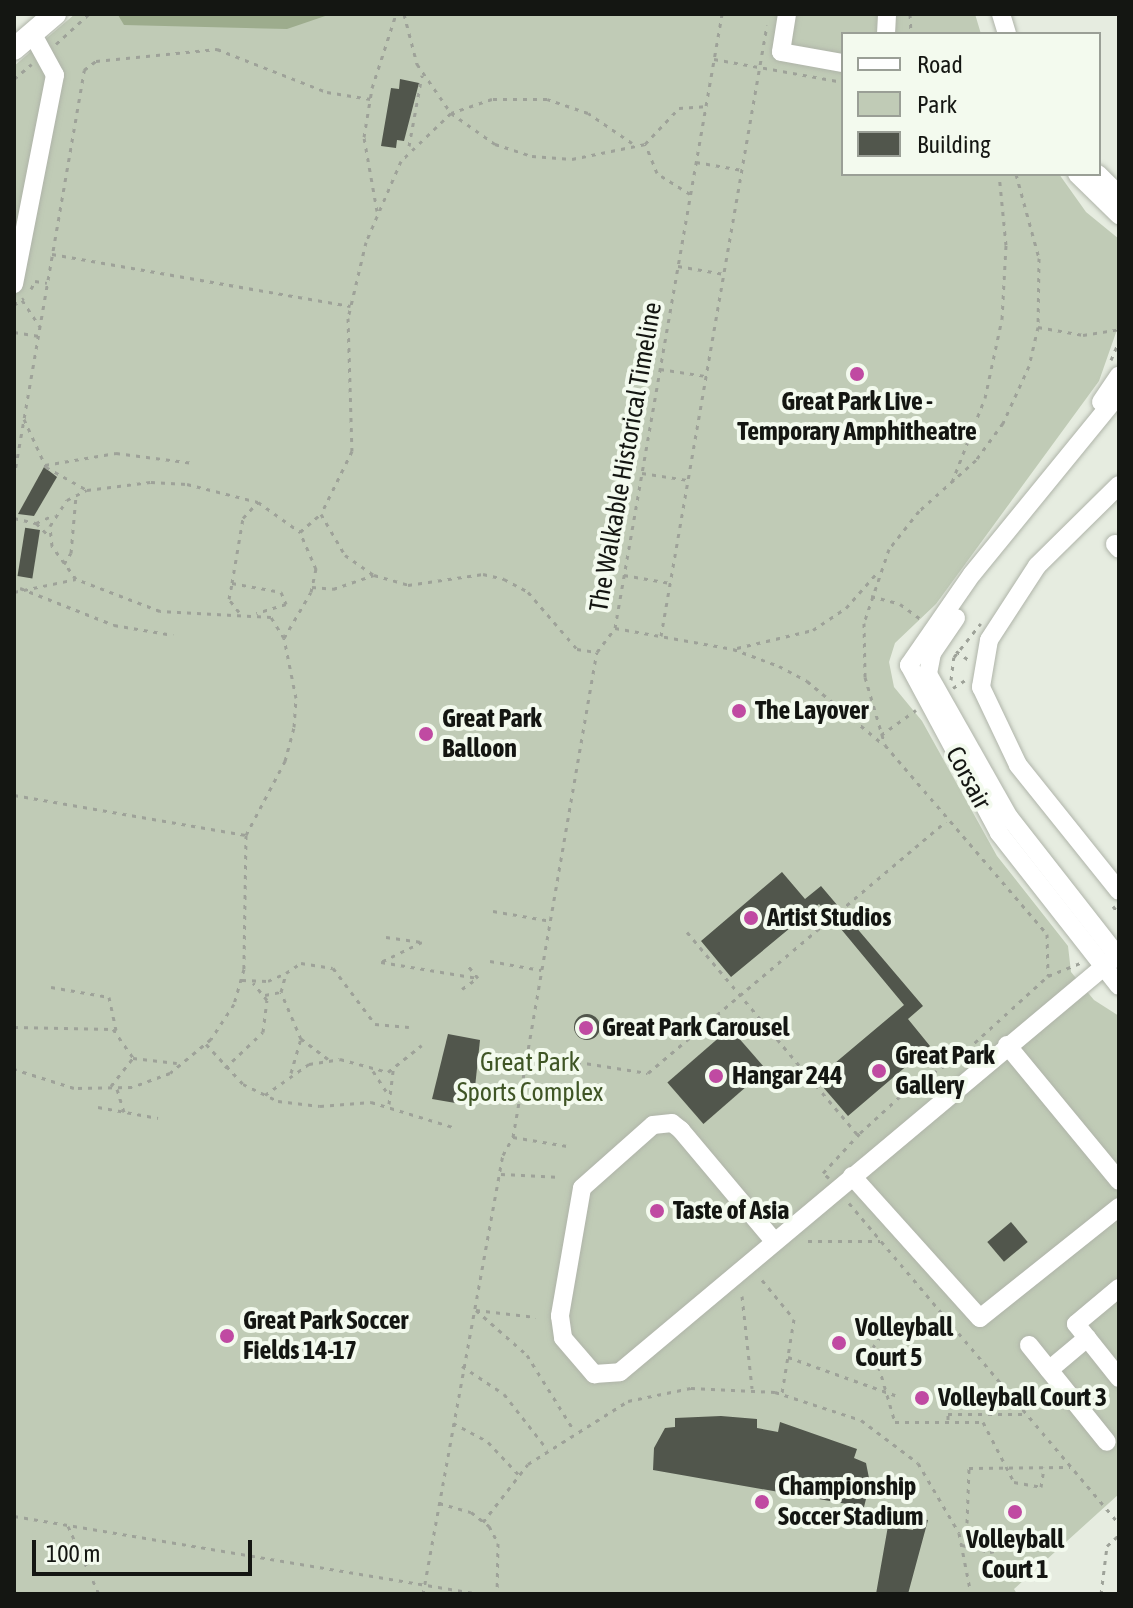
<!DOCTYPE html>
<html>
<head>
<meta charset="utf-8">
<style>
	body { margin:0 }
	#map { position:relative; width:1133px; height:1608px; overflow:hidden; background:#e6ece0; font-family:"Asap Condensed",sans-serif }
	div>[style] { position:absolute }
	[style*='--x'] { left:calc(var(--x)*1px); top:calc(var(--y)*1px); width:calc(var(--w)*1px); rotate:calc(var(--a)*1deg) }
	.green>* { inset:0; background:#c0cbb6 }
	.water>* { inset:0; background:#9dac8d }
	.building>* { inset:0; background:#51564c; transform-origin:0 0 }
	.round { border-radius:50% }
	.path>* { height:3px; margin-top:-1.5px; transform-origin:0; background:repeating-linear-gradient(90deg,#9ea299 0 4px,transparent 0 10px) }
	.roads { filter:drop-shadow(0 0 2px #afb4a9) drop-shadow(0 0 2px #afb4a9) }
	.minor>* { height:18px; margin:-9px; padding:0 9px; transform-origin:9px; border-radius:9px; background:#fff }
	.major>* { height:22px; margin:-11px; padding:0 11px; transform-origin:11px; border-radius:11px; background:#fff }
	.dots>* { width:22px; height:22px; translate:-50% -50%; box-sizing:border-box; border:4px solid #f3faee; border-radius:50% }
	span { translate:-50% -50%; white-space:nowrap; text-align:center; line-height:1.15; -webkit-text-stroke:8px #f3faee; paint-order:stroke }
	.poi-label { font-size:26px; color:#141612; font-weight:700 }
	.left { translate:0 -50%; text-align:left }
	.street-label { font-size:26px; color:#141612 }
	.park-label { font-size:26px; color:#3f5525 }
	.frame { position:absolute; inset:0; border:16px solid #141612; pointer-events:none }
	.legend { position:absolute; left:841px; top:32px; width:260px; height:144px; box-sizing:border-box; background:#f3faee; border:2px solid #9a9f96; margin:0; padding:10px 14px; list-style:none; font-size:24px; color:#141612 }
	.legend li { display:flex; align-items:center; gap:16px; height:40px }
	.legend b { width:40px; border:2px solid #9a9f96 }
	.scale { position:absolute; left:32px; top:1540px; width:220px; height:36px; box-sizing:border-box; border:4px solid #141612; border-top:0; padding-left:10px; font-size:24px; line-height:28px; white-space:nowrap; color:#141612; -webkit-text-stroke:6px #f3faee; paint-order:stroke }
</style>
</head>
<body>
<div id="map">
	<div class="green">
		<div style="clip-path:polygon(75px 14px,975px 14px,981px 34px,843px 34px,843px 174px,1059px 174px,1086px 212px,1119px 239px,1119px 324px,1099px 381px,936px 604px,895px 643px,889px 662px,894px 687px,922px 721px,997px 856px,1068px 946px,1071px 972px,1094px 1000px,1119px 1016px,1119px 1494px,1014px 1589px,1017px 1594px,14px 1594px,14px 66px)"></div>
	</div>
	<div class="water">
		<div style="clip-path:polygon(331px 14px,287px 29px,124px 25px,118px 15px)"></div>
	</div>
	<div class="building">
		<div style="clip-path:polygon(400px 79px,419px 83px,404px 141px,397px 140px,396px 148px,381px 146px,391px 88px,399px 89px)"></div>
		<div style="clip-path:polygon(44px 467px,57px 477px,34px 516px,18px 514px)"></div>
		<div style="left:40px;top:530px;width:49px;height:15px;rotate:99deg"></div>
		<div style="clip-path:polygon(782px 872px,805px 899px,821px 886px,923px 1006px,908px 1019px,930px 1046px,848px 1116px,816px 1079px,904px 1005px,836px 923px,819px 904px,731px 977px,701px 941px)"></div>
		<div class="round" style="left:574px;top:1014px;width:26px;height:26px"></div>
		<div style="left:730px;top:1028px;width:55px;height:83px;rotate:49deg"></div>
		<div style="clip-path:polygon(448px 1034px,480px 1040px,473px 1106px,432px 1099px)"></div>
		<div style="left:1011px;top:1222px;width:26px;height:31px;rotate:50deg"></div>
		<div style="clip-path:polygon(721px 1416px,757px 1419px,757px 1428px,778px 1432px,780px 1422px,857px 1449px,854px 1458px,866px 1463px,870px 1483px,864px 1507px,653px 1470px,654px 1448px,665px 1428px,675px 1427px,675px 1418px)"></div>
		<div style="clip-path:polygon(915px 1518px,928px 1520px,908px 1594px,876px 1594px,888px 1526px,913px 1530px)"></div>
	</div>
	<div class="path">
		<div style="--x:404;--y:14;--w:52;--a:75.4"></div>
		<div style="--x:417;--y:64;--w:60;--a:55.2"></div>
		<div style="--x:451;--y:113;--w:69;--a:136.2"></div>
		<div style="--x:401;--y:161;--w:88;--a:113.4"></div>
		<div style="--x:366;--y:242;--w:78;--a:103.3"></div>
		<div style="--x:348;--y:318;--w:133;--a:88.3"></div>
		<div style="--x:352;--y:451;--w:70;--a:116.2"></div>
		<div style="--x:321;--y:514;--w:48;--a:59.7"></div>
		<div style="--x:345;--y:555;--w:35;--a:35"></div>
		<div style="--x:374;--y:575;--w:35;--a:16"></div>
		<div style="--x:408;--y:585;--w:76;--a:-8.3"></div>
		<div style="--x:483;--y:574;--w:22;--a:13"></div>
		<div style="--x:504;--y:579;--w:27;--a:28"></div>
		<div style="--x:528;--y:592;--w:75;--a:49.3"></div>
		<div style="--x:577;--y:649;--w:20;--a:9"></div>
		<div style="--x:910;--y:14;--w:20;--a:87"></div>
		<div style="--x:56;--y:44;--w:45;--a:-42.3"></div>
		<div style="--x:714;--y:59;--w:131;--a:10.1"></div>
		<div style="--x:14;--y:79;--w:23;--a:-40"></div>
		<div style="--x:632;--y:143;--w:53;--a:-145.7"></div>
		<div style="--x:588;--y:113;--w:43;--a:-161.1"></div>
		<div style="--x:547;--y:99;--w:55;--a:180"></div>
		<div style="--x:492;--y:99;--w:43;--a:161.1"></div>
		<div style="--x:451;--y:113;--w:54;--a:35.2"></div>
		<div style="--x:495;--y:144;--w:39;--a:18"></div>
		<div style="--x:532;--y:156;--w:40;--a:4.3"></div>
		<div style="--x:572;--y:159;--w:75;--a:-11.6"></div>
		<div style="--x:409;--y:146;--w:72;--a:-79.6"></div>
		<div style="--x:696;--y:162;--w:47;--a:9.9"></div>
		<div style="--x:1016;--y:174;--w:87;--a:74.7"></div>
		<div style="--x:1039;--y:258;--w:69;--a:90.8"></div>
		<div style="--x:1038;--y:327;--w:40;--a:103"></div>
		<div style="--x:1029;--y:366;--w:63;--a:114.5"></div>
		<div style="--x:1003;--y:423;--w:46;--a:126.1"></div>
		<div style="--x:976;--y:460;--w:76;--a:138.2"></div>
		<div style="--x:919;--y:511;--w:48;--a:128.3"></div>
		<div style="--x:889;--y:549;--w:78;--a:108.7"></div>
		<div style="--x:864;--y:623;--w:54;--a:88.9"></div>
		<div style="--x:865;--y:677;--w:71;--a:73.6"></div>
		<div style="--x:885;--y:745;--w:249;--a:49.4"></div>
		<div style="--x:1047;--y:934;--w:42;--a:88.6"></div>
		<div style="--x:1048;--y:976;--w:35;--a:-22"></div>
		<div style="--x:690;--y:194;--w:39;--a:-148"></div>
		<div style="--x:657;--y:173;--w:31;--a:-112"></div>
		<div style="--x:645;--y:144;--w:50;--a:-46.6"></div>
		<div style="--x:679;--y:108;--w:26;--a:-4"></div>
		<div style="--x:377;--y:211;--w:75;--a:-100"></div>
		<div style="--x:364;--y:137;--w:50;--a:-80.7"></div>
		<div style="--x:372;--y:88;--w:78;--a:-72"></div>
		<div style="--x:52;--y:254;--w:303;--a:9.9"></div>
		<div style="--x:678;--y:266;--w:47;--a:9.9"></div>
		<div style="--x:31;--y:289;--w:9;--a:-63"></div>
		<div style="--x:35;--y:281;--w:12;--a:9"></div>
		<div style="--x:22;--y:300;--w:32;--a:56"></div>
		<div style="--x:14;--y:305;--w:12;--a:-35"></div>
		<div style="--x:1038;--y:327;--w:46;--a:10.1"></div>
		<div style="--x:1083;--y:335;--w:36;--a:-9"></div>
		<div style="--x:14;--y:332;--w:24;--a:9"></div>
		<div style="--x:1111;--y:360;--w:21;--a:-67"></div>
		<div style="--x:660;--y:369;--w:47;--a:8.7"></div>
		<div style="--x:24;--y:419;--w:53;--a:65.4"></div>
		<div style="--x:46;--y:467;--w:47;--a:29.3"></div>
		<div style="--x:45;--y:465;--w:72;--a:-9.6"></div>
		<div style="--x:116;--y:453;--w:78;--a:7.4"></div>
		<div style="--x:642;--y:473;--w:47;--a:8.7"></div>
		<div style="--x:14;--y:477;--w:413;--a:-80.2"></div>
		<div style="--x:84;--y:70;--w:15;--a:-37"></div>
		<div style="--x:96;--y:61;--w:122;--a:-5.7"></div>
		<div style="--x:217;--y:49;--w:118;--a:21.4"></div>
		<div style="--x:327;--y:92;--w:44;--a:9.2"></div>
		<div style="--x:952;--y:482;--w:90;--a:-68.6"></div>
		<div style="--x:985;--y:398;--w:81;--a:-77.9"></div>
		<div style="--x:1002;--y:319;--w:74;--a:-86.9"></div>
		<div style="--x:1006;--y:245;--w:71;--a:-95.6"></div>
		<div style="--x:14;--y:518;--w:23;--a:13"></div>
		<div style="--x:36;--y:523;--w:20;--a:-24"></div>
		<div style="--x:36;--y:523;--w:18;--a:45"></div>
		<div style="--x:64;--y:564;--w:13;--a:-58"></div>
		<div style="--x:71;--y:553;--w:57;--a:-85"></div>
		<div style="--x:624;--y:575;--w:47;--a:9.9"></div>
		<div style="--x:232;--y:583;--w:66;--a:-80.4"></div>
		<div style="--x:243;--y:518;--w:22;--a:-47"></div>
		<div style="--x:312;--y:587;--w:21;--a:5"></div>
		<div style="--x:333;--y:589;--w:43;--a:-18.9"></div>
		<div style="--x:20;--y:588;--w:101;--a:21.5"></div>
		<div style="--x:114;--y:625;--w:60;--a:9.6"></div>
		<div style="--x:14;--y:592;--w:63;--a:-11.8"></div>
		<div style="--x:871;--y:596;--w:30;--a:15"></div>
		<div style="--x:900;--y:604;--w:26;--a:36"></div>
		<div style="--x:239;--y:612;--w:16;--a:-128"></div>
		<div style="--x:229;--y:599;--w:16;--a:-79"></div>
		<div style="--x:232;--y:583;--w:50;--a:10.4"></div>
		<div style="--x:281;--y:592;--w:13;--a:67"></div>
		<div style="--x:286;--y:604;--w:31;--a:163"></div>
		<div style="--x:615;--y:628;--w:120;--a:10.1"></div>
		<div style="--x:733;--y:649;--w:49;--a:20.3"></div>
		<div style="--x:779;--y:666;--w:32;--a:28"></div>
		<div style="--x:807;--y:681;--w:99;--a:39.7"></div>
		<div style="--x:661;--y:636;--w:620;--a:-80.16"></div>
		<div style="--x:284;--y:638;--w:25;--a:-122"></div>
		<div style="--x:271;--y:617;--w:111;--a:-176.9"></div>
		<div style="--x:160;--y:611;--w:90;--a:-159.1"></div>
		<div style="--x:76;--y:579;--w:41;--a:-126"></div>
		<div style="--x:52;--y:546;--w:20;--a:-96"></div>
		<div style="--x:50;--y:526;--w:31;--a:-57"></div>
		<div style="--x:67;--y:500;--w:22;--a:-27"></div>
		<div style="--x:87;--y:490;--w:64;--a:-7.1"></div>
		<div style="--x:151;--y:482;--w:36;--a:3"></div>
		<div style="--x:187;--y:484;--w:73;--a:14.2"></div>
		<div style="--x:258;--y:502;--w:52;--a:35.5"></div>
		<div style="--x:737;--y:648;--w:78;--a:-13.3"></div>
		<div style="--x:813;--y:630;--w:40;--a:-34"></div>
		<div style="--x:846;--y:608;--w:45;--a:-48.6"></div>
		<div style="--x:956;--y:651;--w:16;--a:35"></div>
		<div style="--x:951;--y:680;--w:23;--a:-83"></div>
		<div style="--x:954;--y:657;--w:43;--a:-51.5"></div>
		<div style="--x:953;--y:688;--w:17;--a:-33"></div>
		<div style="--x:881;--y:735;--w:43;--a:-35.5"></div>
		<div style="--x:14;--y:795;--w:235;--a:9.8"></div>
		<div style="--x:246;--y:835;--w:134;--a:90.9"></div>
		<div style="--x:244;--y:969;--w:36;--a:106"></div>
		<div style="--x:234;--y:1004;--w:42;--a:123.3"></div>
		<div style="--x:211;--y:1039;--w:53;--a:140.3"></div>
		<div style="--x:170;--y:1073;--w:40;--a:159.8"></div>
		<div style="--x:132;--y:1087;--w:58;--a:179"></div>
		<div style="--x:74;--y:1088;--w:63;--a:-162.4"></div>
		<div style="--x:246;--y:835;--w:84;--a:-62.2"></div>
		<div style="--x:285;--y:761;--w:35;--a:-75"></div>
		<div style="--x:294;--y:727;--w:29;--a:-86"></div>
		<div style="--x:296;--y:698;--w:61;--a:-101.3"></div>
		<div style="--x:284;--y:638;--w:53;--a:-59.6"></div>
		<div style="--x:311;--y:592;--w:24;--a:-78"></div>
		<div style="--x:316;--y:569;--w:40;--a:-113.4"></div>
		<div style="--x:300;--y:532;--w:28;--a:-41"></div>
		<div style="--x:1113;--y:906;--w:10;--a:53"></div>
		<div style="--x:493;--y:911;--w:59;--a:9.8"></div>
		<div style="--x:687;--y:932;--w:265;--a:49.9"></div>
		<div style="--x:386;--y:937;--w:36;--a:8"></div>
		<div style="--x:422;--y:942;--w:46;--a:154"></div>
		<div style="--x:381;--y:962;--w:98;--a:9.4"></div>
		<div style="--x:478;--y:978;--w:19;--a:-129"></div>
		<div style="--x:490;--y:961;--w:52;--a:10"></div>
		<div style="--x:242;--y:980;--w:26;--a:2"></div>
		<div style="--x:268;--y:981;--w:20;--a:-24"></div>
		<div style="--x:51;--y:987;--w:59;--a:9.8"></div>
		<div style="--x:109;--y:997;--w:34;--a:78"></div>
		<div style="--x:462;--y:989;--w:19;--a:-35"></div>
		<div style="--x:265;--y:995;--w:15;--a:-11"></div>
		<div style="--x:14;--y:1027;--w:99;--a:1.2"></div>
		<div style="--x:113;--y:1029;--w:35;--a:55"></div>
		<div style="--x:133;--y:1058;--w:44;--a:6.5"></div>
		<div style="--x:206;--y:1044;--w:54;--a:47.2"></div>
		<div style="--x:243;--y:1084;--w:39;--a:26"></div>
		<div style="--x:278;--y:1101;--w:42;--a:6.8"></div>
		<div style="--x:320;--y:1106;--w:51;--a:-4.5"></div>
		<div style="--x:371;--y:1102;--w:86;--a:17"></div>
		<div style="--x:528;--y:1054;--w:121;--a:9"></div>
		<div style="--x:648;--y:1073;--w:390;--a:-40.2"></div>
		<div style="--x:328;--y:1059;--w:34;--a:-143"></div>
		<div style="--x:301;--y:1039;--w:51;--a:-113.1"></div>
		<div style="--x:281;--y:992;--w:20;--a:-75"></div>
		<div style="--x:286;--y:973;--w:18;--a:-34"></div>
		<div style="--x:301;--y:963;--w:32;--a:9"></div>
		<div style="--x:333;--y:968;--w:70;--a:53.1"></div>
		<div style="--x:375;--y:1024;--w:34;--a:5"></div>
		<div style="--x:225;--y:1068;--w:52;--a:-43.5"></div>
		<div style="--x:263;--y:1032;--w:32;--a:-83"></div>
		<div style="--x:267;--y:1000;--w:22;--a:-129"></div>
		<div style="--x:373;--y:1071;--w:24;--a:57"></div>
		<div style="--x:291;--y:1073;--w:35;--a:-74"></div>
		<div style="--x:111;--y:1086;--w:36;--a:-52"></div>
		<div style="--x:117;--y:1089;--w:24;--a:73"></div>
		<div style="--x:265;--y:1095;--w:54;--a:-35.2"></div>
		<div style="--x:309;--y:1064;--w:31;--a:-9"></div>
		<div style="--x:340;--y:1059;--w:50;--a:15.2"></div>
		<div style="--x:388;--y:1072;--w:43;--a:-38.5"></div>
		<div style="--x:389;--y:1104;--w:34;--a:-83"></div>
		<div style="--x:98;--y:1107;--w:61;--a:10.4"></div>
		<div style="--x:513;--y:1137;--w:55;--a:9.5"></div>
		<div style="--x:501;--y:1174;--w:60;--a:2.9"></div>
		<div style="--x:829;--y:1178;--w:8;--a:-140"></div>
		<div style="--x:823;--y:1173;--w:54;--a:-47.2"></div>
		<div style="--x:860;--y:1133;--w:65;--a:-42.5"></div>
		<div style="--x:908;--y:1089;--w:62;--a:-32.4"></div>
		<div style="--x:960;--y:1056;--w:119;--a:-42.3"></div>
		<div style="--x:849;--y:1203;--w:419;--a:49.9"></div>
		<div style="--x:808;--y:1241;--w:72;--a:0"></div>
		<div style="--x:762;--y:1280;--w:50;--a:50.6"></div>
		<div style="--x:794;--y:1319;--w:75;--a:99.2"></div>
		<div style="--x:742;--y:1296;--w:93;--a:83.8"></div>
		<div style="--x:476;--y:1310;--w:68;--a:41.4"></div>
		<div style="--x:527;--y:1355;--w:87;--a:58.1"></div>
		<div style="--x:476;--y:1310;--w:60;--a:6.7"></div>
		<div style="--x:954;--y:1328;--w:68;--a:180"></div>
		<div style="--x:886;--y:1328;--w:23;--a:124"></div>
		<div style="--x:873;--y:1347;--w:78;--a:73.7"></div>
		<div style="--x:895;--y:1422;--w:88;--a:0"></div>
		<div style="--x:983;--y:1422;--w:68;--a:62.7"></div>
		<div style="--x:1014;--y:1482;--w:27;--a:10"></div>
		<div style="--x:1041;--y:1487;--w:20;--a:-81"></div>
		<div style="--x:788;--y:1357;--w:114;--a:19.6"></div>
		<div style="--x:462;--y:1366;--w:50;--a:33.7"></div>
		<div style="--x:504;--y:1394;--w:70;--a:52"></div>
		<div style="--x:948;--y:1420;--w:6;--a:-90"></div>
		<div style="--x:948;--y:1414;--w:78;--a:0"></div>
		<div style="--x:453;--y:1423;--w:40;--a:28"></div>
		<div style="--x:488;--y:1442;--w:44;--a:46.8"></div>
		<div style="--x:439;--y:1503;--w:33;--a:16"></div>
		<div style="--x:471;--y:1512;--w:23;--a:38"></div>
		<div style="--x:489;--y:1526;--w:19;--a:62"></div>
		<div style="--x:498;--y:1543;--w:51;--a:91.1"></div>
		<div style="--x:14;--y:1516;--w:471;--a:9.5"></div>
		<div style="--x:483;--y:1522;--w:73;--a:-52.2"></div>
		<div style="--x:528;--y:1464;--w:118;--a:-32.2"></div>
		<div style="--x:628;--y:1401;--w:64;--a:-11.7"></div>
		<div style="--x:691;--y:1388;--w:84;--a:2.7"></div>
		<div style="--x:775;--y:1392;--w:90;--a:18"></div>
		<div style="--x:861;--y:1420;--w:71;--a:37"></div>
		<div style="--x:918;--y:1463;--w:81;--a:59.6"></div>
		<div style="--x:959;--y:1533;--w:62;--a:78.9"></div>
		<div style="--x:967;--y:1523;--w:55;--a:-87.9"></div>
		<div style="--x:969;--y:1468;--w:101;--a:-0.6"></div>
		<div style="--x:68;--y:1526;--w:75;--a:65.5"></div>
		<div style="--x:962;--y:1545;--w:29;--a:14"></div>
		<div style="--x:990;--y:1552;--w:45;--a:-12.8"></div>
		<div style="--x:1034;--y:1542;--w:9;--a:-84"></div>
		<div style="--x:423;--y:1594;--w:446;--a:-79.7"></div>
		<div style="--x:503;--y:1155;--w:21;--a:-61"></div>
		<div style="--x:513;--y:1137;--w:492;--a:-80.2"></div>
		<div style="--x:597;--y:652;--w:30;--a:-53"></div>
		<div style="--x:615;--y:628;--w:623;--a:-80.11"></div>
		<div style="--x:1101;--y:1594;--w:48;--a:-82.9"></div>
		<div style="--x:1107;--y:1546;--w:16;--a:-43"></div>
	</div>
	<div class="roads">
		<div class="minor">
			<div style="--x:787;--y:14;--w:38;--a:99"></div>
			<div style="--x:781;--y:52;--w:63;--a:10.1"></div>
			<div style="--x:1001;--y:14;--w:21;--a:73"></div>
			<div style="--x:886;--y:34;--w:20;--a:-87"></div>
			<div style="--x:1077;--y:174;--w:59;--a:44.3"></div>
			<div style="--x:1098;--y:174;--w:30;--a:45"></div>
			<div style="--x:14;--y:284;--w:213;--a:-78.9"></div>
			<div style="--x:55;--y:75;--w:48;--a:-118.7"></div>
			<div style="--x:1119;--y:394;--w:232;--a:129.2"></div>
			<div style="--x:972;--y:574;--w:111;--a:124.7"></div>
			<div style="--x:909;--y:665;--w:191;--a:61.8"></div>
			<div style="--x:999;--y:833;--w:194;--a:51.9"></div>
			<div style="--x:1101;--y:402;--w:32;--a:-56"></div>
			<div style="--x:1119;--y:485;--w:115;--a:135.4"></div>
			<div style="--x:1037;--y:566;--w:88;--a:123"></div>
			<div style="--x:989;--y:640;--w:48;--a:99.7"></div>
			<div style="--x:981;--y:687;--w:86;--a:64.6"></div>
			<div style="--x:1018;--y:765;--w:161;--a:51.3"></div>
			<div style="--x:1115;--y:544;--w:6;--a:51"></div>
			<div style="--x:956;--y:618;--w:42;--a:124.4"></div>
			<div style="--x:932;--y:653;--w:21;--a:101"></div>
			<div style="--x:928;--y:674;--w:164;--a:60.5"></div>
			<div style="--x:1009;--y:817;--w:179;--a:52"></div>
			<div style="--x:1007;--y:1045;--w:176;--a:50.5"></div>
			<div style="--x:852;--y:1176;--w:191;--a:48"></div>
			<div style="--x:980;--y:1318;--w:178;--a:-38.6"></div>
			<div style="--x:774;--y:1241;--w:145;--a:-130"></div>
			<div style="--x:681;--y:1130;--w:11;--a:-142"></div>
			<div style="--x:672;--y:1123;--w:19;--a:174"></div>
			<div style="--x:653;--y:1125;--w:95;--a:138.4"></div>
			<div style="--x:582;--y:1188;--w:130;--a:99.8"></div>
			<div style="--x:560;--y:1316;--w:22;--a:82"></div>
			<div style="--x:563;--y:1338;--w:48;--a:49.3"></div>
			<div style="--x:594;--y:1374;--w:26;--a:-4"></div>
			<div style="--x:620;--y:1372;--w:651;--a:-39.95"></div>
			<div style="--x:1119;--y:1288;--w:56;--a:140.1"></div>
			<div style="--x:1076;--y:1324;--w:69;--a:51.5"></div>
			<div style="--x:1029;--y:1345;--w:124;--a:51.2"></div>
			<div style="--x:1049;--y:1370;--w:50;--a:-40.1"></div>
		</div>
		<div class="major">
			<div style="--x:14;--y:49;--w:54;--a:-40.5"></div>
		</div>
	</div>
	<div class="dots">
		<div style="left:857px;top:374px;background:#c04aa2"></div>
		<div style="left:739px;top:711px;background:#c04aa2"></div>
		<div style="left:426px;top:734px;background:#c04aa2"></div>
		<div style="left:751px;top:918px;background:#c04aa2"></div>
		<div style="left:586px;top:1028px;background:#c04aa2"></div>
		<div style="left:879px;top:1071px;background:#c04aa2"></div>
		<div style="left:716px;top:1076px;background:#c04aa2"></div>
		<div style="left:657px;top:1211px;background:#c04aa2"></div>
		<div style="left:227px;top:1336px;background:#c04aa2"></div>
		<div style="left:839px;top:1343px;background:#c04aa2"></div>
		<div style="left:922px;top:1398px;background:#c04aa2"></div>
		<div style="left:762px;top:1502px;background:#c04aa2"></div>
		<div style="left:1015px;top:1512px;background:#c04aa2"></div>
	</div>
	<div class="poi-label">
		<span style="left:857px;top:417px">Great Park Live -<br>Temporary Amphitheatre</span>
		<span class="left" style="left:755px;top:711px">The Layover</span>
		<span class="left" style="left:442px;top:734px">Great Park<br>Balloon</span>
		<span class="left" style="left:767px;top:918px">Artist Studios</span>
		<span class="left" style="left:602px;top:1028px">Great Park Carousel</span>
		<span class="left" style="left:895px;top:1071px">Great Park<br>Gallery</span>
		<span class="left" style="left:732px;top:1076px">Hangar 244</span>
		<span class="left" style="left:673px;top:1211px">Taste of Asia</span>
		<span class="left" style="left:243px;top:1336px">Great Park Soccer<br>Fields 14-17</span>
		<span class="left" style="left:855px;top:1343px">Volleyball<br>Court 5</span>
		<span class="left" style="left:938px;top:1398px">Volleyball Court 3</span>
		<span class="left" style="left:778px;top:1502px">Championship<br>Soccer Stadium</span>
		<span style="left:1015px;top:1555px">Volleyball<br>Court 1</span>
	</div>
	<div class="street-label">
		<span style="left:626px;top:457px;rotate:-80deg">The Walkable Historical Timeline</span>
		<span style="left:968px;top:778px;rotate:62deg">Corsair</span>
	</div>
	<div class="park-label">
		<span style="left:530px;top:1078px">Great Park<br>Sports Complex</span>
	</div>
	<div class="frame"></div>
	<ul class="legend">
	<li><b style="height:10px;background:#fff"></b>Road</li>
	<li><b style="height:22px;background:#c0cbb6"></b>Park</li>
	<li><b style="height:22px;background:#51564c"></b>Building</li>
	</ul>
	<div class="scale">100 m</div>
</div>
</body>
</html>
